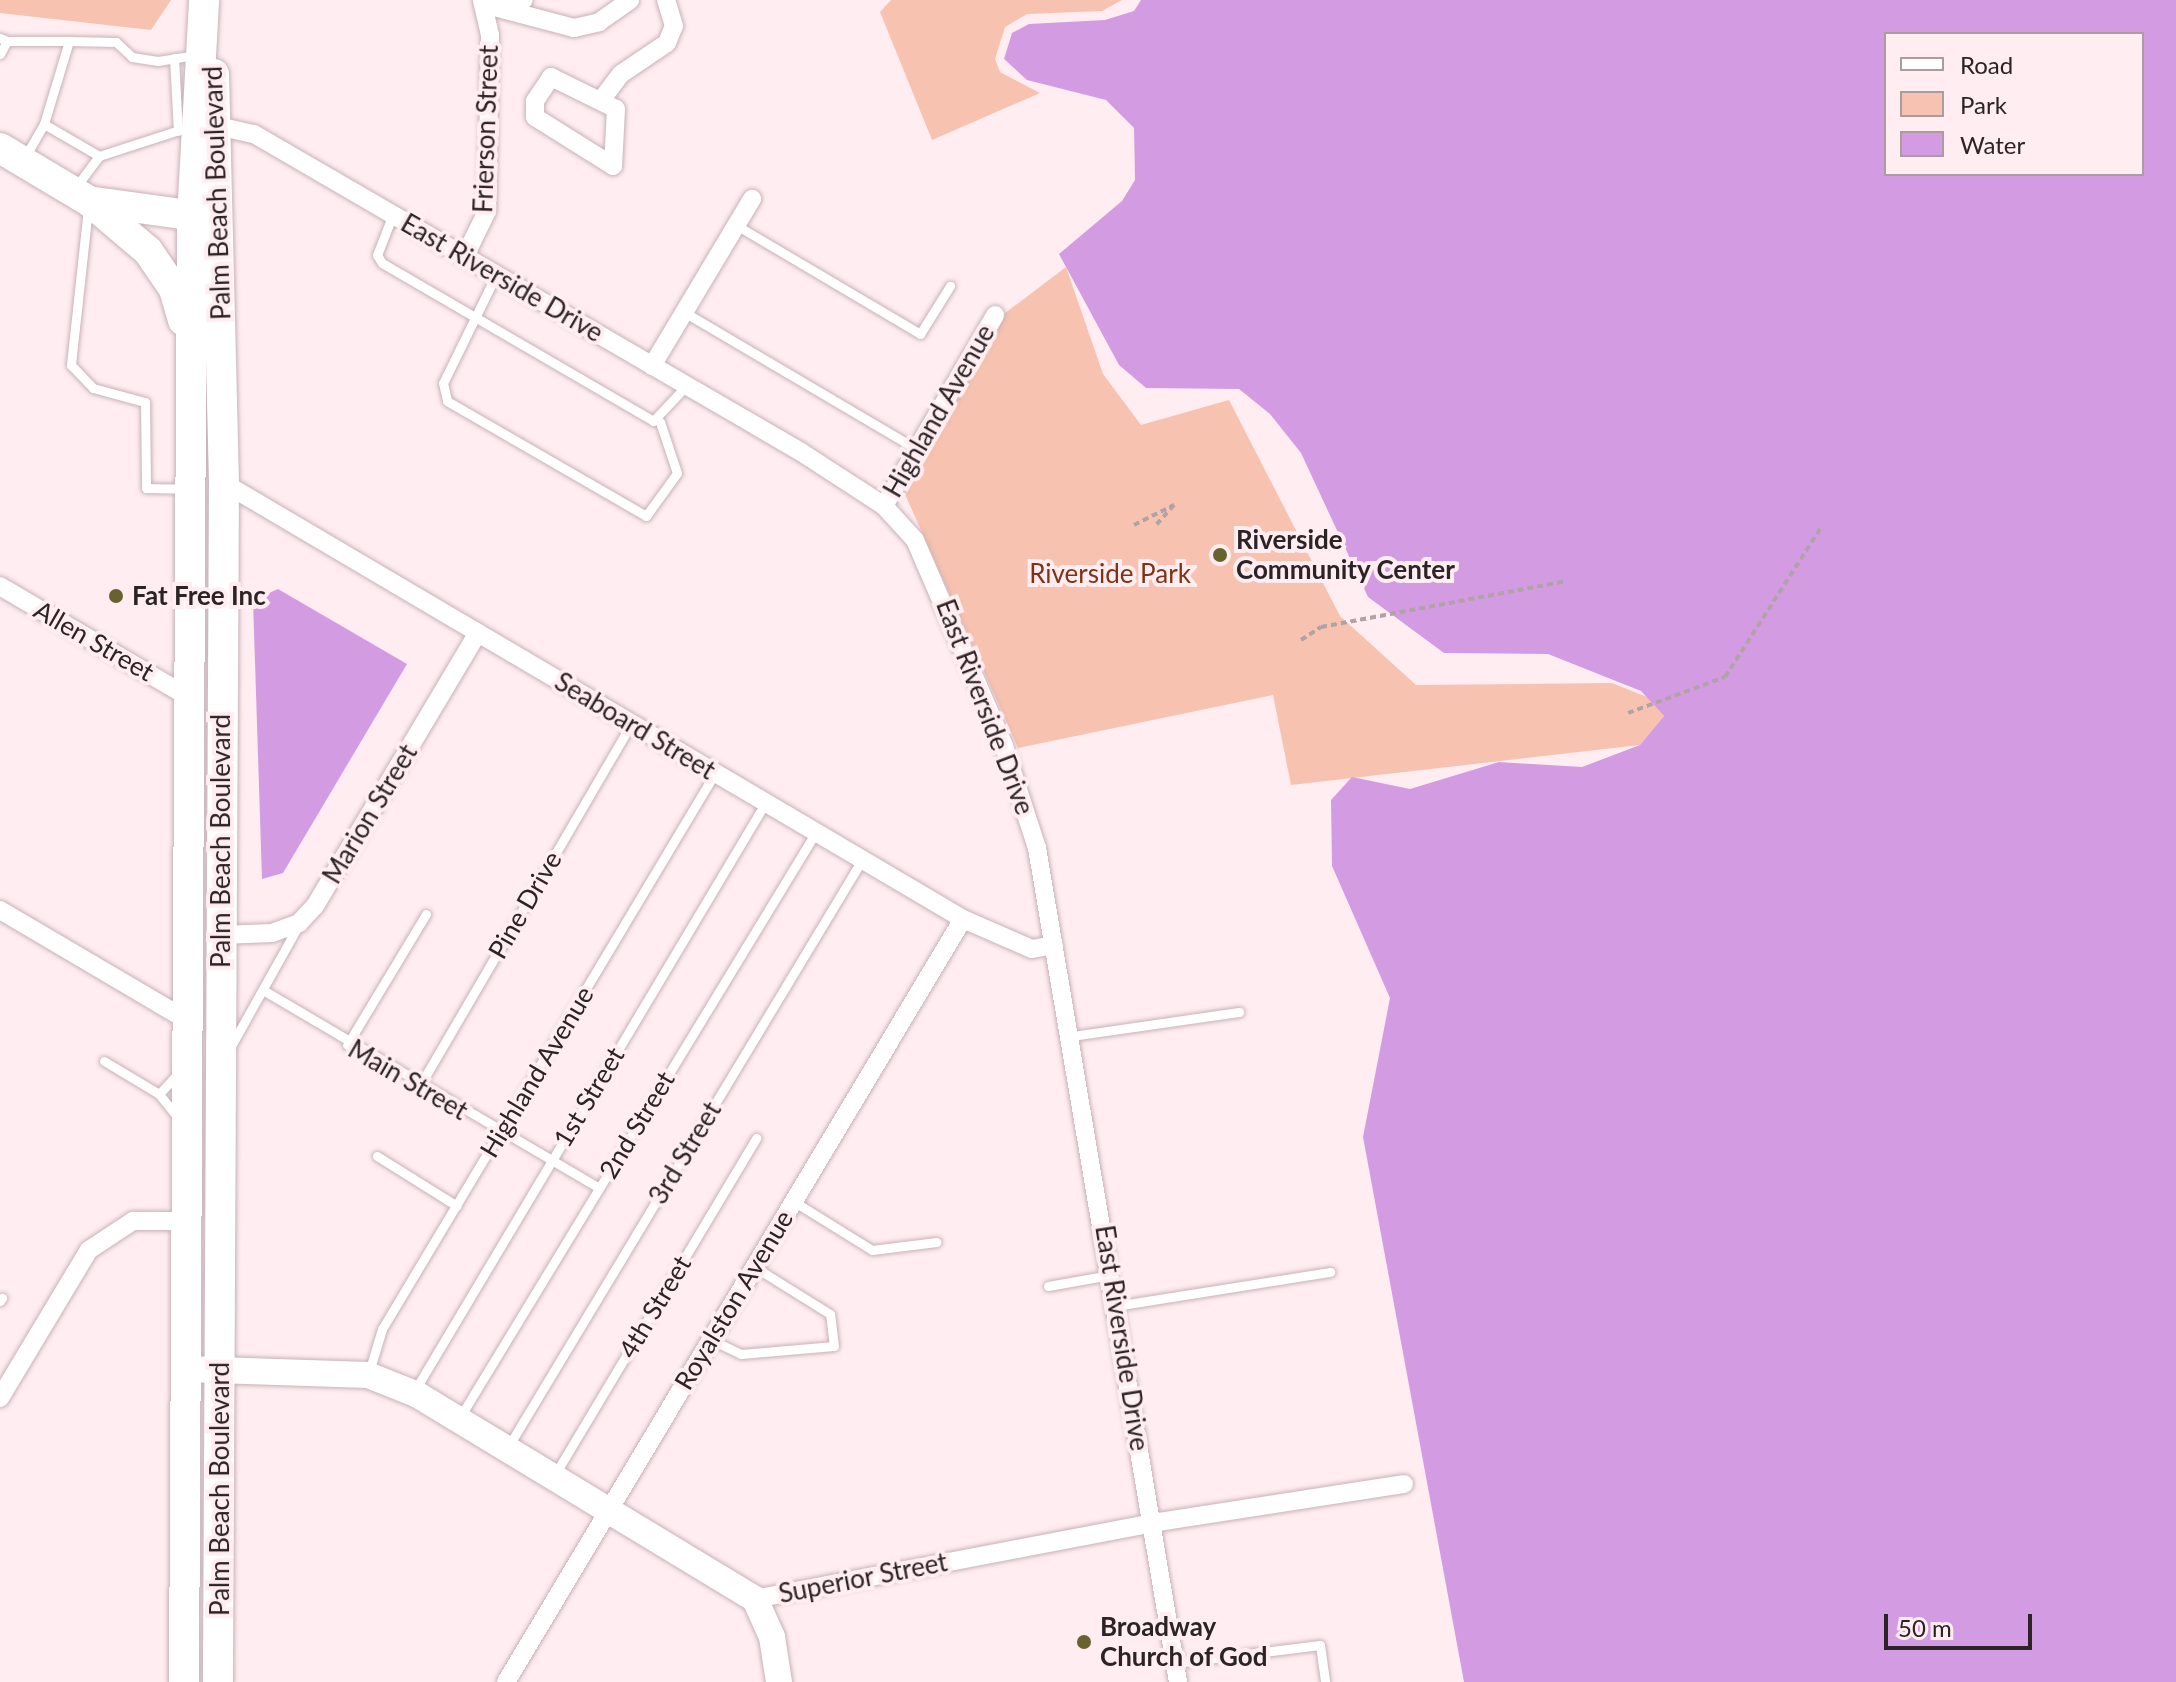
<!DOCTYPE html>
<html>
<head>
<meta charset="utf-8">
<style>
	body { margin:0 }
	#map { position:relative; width:2176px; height:1682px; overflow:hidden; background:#ffedf1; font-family:Lato,sans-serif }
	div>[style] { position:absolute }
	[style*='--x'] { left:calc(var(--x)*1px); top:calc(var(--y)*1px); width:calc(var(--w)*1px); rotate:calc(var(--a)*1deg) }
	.green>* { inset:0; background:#f7c2af }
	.water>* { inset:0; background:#d39ce2 }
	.path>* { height:4px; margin-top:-2px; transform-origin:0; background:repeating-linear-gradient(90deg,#b0a2a5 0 6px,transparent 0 10px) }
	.roads { filter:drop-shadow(0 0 2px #c7b2b8) drop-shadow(0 0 2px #c7b2b8) }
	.lane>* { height:9px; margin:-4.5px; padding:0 4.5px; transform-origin:4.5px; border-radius:4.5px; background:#fff }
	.street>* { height:18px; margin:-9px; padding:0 9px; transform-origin:9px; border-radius:9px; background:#fff }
	.secondary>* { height:26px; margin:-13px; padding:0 13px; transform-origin:13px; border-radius:13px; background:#fff }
	.primary>* { height:30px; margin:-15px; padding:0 15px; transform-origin:15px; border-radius:15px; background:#fff }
	.dots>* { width:22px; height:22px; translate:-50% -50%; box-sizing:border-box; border:4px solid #ffedf1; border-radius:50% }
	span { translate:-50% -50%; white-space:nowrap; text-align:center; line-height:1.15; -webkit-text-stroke:8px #ffedf1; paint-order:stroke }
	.street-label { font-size:26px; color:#2b2325 }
	.poi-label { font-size:26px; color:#2b2325; font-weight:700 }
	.left { translate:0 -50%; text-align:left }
	.park-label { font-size:26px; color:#803313 }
	.legend { position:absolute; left:1884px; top:32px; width:260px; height:144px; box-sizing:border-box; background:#ffedf1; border:2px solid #aa9c9f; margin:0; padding:10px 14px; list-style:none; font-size:24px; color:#2b2325 }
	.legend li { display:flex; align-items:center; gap:16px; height:40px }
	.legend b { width:40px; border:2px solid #aa9c9f }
	.scale { position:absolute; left:1884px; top:1614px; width:148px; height:36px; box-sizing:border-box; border:4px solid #2b2325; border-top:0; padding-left:10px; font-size:24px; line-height:28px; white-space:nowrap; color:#2b2325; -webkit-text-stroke:6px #ffedf1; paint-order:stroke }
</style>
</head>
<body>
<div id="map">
	<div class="green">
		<div style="clip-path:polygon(0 0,171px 0,151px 30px,0 13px)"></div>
		<div style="clip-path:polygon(891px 0,1122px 0,1102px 11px,1027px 14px,1005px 27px,995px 59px,1000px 72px,1040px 93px,932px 140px,880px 12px)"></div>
		<div style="clip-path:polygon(1066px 267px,1103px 374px,1141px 425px,1229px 400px,1340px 616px,1416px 685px,1612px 683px,1647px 697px,1664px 716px,1640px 745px,1291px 785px,1273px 695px,1018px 748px,904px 492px,1000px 317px)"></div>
	</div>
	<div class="water">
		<div style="clip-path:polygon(evenodd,1141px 0,2176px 0,2176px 1682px,1464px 1682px,1363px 1137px,1390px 998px,1332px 866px,1331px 800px,1352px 777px,1410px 789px,1499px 762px,1582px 767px,1640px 745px,1664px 716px,1641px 691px,1548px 654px,1444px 653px,1368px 597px,1301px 453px,1270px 414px,1239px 389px,1146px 388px,1119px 365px,1059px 254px,1122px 201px,1135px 180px,1134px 128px,1106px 100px,1027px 80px,1004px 59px,1012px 33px,1029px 24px,1105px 20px,1134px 11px,1141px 0,2142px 34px,2142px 174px,1886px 174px,1886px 34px,2142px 34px)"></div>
		<div style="clip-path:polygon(278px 589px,407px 664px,283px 873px,262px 879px,253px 600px)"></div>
	</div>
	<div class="path">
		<div style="--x:1134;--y:525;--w:45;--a:-26.6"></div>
		<div style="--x:1174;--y:505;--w:28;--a:132"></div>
		<div style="--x:1301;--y:640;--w:24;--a:-33"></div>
		<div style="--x:1321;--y:627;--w:250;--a:-10.6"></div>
		<div style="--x:1628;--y:713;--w:103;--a:-20.4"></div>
		<div style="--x:1725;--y:677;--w:179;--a:-57.3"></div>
	</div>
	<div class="roads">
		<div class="lane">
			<div style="--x:0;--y:38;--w:8;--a:23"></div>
			<div style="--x:7;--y:41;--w:15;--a:118"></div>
			<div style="--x:7;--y:41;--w:62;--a:0"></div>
			<div style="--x:69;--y:41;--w:87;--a:106.8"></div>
			<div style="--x:44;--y:124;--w:39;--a:120"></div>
			<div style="--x:69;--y:41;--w:47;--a:1.2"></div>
			<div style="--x:116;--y:42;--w:22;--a:43"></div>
			<div style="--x:132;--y:57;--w:26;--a:9"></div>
			<div style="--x:158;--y:61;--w:39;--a:-9"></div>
			<div style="--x:174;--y:58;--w:73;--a:86.9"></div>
			<div style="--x:44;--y:124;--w:64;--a:30.2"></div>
			<div style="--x:75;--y:188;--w:40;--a:-53"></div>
			<div style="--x:99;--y:156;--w:81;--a:-18"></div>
			<div style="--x:88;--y:208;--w:158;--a:96.2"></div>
			<div style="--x:71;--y:365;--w:32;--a:46"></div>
			<div style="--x:93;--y:388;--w:54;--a:15.1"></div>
			<div style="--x:145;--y:402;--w:86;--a:89.3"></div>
			<div style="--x:146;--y:488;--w:39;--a:1"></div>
			<div style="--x:393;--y:214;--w:44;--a:111.3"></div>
			<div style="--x:377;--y:255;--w:9;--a:58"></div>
			<div style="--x:382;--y:263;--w:314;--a:30.2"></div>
			<div style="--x:653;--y:421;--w:48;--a:-46.7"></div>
			<div style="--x:736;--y:225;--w:214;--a:30.6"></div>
			<div style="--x:920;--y:334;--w:57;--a:-58"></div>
			<div style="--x:496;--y:275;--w:120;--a:116.1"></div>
			<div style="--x:443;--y:383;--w:18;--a:77"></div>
			<div style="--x:447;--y:401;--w:230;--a:30"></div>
			<div style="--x:646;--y:516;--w:53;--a:-54.2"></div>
			<div style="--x:677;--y:473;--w:54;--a:-108.4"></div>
			<div style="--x:684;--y:312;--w:270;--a:30.5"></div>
			<div style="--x:263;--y:990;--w:390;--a:30.5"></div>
			<div style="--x:1072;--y:1036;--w:169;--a:-8.2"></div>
			<div style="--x:347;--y:1045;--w:153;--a:-58.9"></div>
			<div style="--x:231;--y:1046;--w:137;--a:-60.8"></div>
			<div style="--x:104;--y:1061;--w:64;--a:31"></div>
			<div style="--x:419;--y:1087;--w:422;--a:-59.7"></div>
			<div style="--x:180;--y:1120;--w:33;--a:-129"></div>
			<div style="--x:159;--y:1094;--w:34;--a:-47"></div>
			<div style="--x:377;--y:1156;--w:94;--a:32"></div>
			<div style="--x:793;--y:1201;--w:93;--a:31.8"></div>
			<div style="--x:872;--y:1250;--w:65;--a:-7"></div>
			<div style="--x:1048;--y:1286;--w:63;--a:-10.1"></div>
			<div style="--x:0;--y:1301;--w:4;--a:-56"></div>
			<div style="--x:1115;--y:1306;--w:218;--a:-9"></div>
			<div style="--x:712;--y:1340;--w:32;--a:26"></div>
			<div style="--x:741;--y:1354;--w:93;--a:-4.9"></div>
			<div style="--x:834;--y:1346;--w:32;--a:-97"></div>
			<div style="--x:830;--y:1314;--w:87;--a:-148.1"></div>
			<div style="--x:369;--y:1372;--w:45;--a:-73.2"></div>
			<div style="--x:382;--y:1329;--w:648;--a:-59.08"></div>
			<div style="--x:415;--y:1390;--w:685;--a:-59.17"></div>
			<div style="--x:460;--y:1417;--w:685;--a:-58.68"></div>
			<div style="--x:508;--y:1447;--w:685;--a:-58.91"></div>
			<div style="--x:554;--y:1476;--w:394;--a:-59.1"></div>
			<div style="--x:1175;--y:1663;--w:146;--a:-7.1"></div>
			<div style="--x:1320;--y:1645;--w:37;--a:82"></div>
		</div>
		<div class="street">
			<div style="--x:494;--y:4;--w:30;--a:-8"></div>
			<div style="--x:487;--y:5;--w:90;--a:14.8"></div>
			<div style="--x:574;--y:28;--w:26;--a:-13"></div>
			<div style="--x:599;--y:22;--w:38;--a:-35"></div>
			<div style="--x:551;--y:77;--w:72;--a:26.2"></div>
			<div style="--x:616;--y:109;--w:57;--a:93"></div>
			<div style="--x:613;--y:166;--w:92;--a:-147.9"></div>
			<div style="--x:535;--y:117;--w:16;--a:-90"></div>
			<div style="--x:535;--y:101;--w:29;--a:-56"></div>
			<div style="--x:602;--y:99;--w:31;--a:-53"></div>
			<div style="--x:621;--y:74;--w:55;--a:-34"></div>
			<div style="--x:667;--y:43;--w:18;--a:-68"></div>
			<div style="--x:674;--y:26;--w:27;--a:-107"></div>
			<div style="--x:218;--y:126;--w:37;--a:13"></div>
			<div style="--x:254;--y:134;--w:633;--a:30.17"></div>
			<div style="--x:801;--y:452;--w:99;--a:33"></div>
			<div style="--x:884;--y:506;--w:46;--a:47.6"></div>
			<div style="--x:915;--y:540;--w:224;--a:66.6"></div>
			<div style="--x:1004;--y:746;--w:107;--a:72.1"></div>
			<div style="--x:1037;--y:848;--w:846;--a:80.4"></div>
			<div style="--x:465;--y:256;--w:50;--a:-63.9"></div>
			<div style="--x:487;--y:211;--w:176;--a:-89"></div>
			<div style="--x:490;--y:35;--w:36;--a:-103"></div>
			<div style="--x:652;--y:366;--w:195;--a:-59.1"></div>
			<div style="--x:224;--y:483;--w:858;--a:30.54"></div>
			<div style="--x:963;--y:919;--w:75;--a:23.5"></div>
			<div style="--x:1032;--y:949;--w:22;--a:-10"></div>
			<div style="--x:884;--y:506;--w:221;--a:-59.8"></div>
			<div style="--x:0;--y:586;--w:217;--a:30.5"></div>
			<div style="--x:0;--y:910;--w:215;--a:30.5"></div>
			<div style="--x:220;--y:935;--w:52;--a:-2.2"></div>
			<div style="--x:272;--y:933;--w:29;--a:-20"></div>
			<div style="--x:299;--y:923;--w:23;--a:-47"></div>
			<div style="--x:315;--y:906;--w:318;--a:-59.2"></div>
			<div style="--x:0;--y:1398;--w:173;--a:-59"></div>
			<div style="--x:89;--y:1250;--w:53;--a:-33.4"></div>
			<div style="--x:133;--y:1221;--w:53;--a:0"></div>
			<div style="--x:755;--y:1599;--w:404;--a:-10.8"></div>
			<div style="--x:1152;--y:1523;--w:255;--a:-8.8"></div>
			<div style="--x:506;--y:1682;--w:889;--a:-59.08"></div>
		</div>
		<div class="secondary">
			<div style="--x:186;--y:1369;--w:182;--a:1.9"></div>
			<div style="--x:368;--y:1375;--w:54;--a:21.8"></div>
			<div style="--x:418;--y:1395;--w:394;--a:31.2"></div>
			<div style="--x:755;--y:1599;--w:42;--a:65.9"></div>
			<div style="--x:772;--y:1637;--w:46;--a:81.2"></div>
		</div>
		<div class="primary">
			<div style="--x:214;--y:74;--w:409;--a:88.6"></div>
			<div style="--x:224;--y:483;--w:1199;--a:90.29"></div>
			<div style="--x:0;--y:148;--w:104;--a:30.8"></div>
			<div style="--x:89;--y:201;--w:77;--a:40.3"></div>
			<div style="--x:148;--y:251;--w:46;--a:55.6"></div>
			<div style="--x:174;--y:289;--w:33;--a:74"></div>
			<div style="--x:95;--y:202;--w:116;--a:7.9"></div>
			<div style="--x:184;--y:1682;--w:1465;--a:-89.69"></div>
			<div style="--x:192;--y:217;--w:217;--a:-86.8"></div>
		</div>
	</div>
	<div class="dots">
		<div style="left:1220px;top:555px;background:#68622e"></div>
		<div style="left:116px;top:596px;background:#68622e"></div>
		<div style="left:1084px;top:1642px;background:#68622e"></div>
	</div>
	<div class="street-label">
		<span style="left:486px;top:129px;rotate:-88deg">Frierson Street</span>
		<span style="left:217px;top:193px;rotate:-92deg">Palm Beach Boulevard</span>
		<span style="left:502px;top:278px;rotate:30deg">East Riverside Drive</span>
		<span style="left:939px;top:411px;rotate:-60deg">Highland Avenue</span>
		<span style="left:94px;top:641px;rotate:30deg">Allen Street</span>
		<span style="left:985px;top:707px;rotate:69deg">East Riverside Drive</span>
		<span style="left:635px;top:726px;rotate:31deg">Seaboard Street</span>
		<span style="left:370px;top:814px;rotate:-59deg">Marion Street</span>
		<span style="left:221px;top:841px;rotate:-90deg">Palm Beach Boulevard</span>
		<span style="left:525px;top:905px;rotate:-60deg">Pine Drive</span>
		<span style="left:537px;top:1072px;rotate:-59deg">Highland Avenue</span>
		<span style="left:408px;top:1080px;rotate:30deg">Main Street</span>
		<span style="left:589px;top:1097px;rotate:-59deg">1st Street</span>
		<span style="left:637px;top:1125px;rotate:-59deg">2nd Street</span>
		<span style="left:685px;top:1153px;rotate:-59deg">3rd Street</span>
		<span style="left:734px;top:1300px;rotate:-59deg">Royalston Avenue</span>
		<span style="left:655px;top:1307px;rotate:-59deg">4th Street</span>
		<span style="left:1122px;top:1338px;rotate:81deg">East Riverside Drive</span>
		<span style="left:220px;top:1489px;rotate:-90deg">Palm Beach Boulevard</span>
		<span style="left:863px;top:1578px;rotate:-11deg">Superior Street</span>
	</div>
	<div class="poi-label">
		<span class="left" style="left:1236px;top:555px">Riverside<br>Community Center</span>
		<span class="left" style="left:132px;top:596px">Fat Free Inc</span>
		<span class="left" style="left:1100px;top:1642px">Broadway<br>Church of God</span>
	</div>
	<div class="park-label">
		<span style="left:1110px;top:574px">Riverside Park</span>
	</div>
	<ul class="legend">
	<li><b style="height:10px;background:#fff"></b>Road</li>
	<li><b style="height:22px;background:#f7c2af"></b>Park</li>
	<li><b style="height:22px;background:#d39ce2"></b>Water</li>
	</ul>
	<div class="scale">50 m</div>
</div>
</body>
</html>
